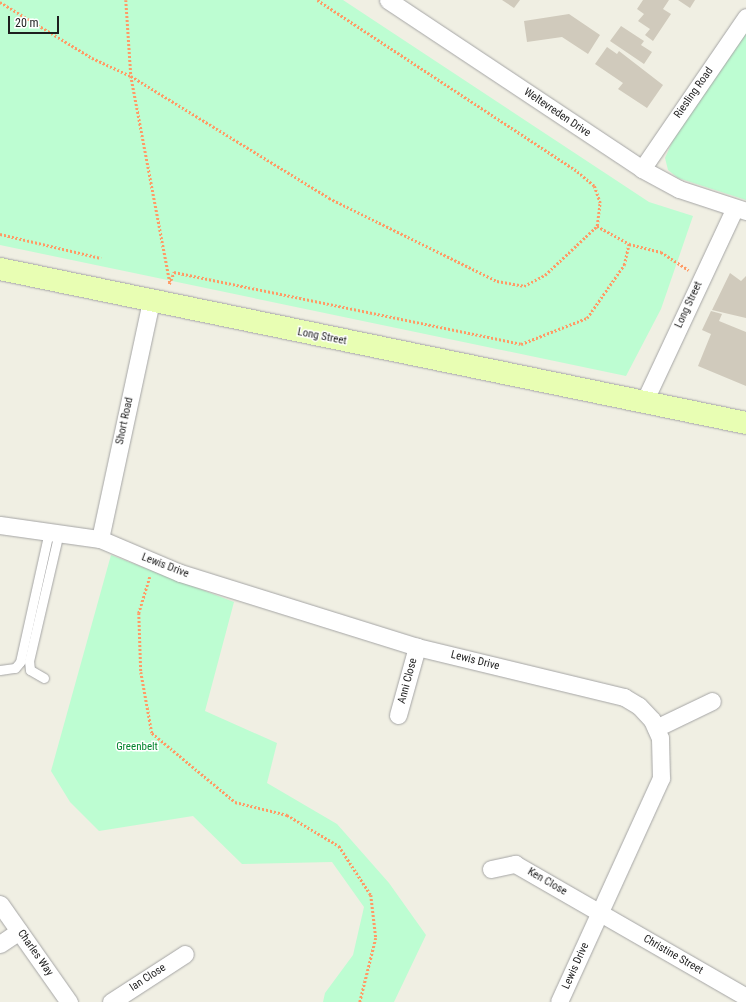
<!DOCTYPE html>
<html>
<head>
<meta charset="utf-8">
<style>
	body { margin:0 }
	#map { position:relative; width:746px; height:1002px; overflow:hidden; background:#f0efe3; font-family:"Roboto Condensed",sans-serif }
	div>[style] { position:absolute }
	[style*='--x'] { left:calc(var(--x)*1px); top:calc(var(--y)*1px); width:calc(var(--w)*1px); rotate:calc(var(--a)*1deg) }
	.park>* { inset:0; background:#bdfdd2 }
	.building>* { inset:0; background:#d0cabc }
	.path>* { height:2.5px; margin-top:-1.25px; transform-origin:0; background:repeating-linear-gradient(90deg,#ff9a65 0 2px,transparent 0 4px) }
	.roads { filter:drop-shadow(0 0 1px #a5a5a5) drop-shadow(0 0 1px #a5a5a5) }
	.lane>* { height:9px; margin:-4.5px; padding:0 4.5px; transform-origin:4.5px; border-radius:4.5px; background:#fff }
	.street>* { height:17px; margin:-8.5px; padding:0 8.5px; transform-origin:8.5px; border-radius:8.5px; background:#fff }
	.secondary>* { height:22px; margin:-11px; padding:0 11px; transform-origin:11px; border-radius:11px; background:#e8feb3 }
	span { translate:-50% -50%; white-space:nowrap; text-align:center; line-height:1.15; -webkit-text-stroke:3px #fff; paint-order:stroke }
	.street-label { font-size:11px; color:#1e1e1e }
	.park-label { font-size:11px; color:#03852e }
	.scale { position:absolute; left:8px; top:16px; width:51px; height:18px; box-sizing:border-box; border:2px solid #1e1e1e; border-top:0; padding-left:5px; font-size:12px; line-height:14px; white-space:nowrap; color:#1e1e1e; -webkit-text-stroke:3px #fff; paint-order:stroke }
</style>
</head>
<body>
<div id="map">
	<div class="park">
		<div style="clip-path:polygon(0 0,343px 0,649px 202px,693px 216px,661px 309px,626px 376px,0 245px)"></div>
		<div style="clip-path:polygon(746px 30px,746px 200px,678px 178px,668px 170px,665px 158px,673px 140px)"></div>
		<div style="clip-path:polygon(111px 555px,234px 602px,205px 711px,277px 743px,267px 783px,337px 824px,389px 883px,426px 935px,394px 1002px,323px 1002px,325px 993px,353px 955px,364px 907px,332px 862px,242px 864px,193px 816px,99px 831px,70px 802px,51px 771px)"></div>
	</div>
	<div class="building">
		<div style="clip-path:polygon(502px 0,520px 0,514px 8px)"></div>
		<div style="clip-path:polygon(643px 0,669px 0,663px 9px,671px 14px,653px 41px,645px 35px,650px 29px,638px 21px,644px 14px,637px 9px)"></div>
		<div style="clip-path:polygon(678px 0,695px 0,690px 8px)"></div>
		<div style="clip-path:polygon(569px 14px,600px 35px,588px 54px,562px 37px,527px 42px,524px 21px)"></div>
		<div style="clip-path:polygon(621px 26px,644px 41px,641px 45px,652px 52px,644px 64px,610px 41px)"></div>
		<div style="clip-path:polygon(607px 47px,617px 54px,619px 51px,663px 85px,647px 108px,618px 89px,623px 83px,595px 64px)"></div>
		<div style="clip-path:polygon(730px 273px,741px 281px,746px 276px,746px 318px,712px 310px)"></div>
		<div style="clip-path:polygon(711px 311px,722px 314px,719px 321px,746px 332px,746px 386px,698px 366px,711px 334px,702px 330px)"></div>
	</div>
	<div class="path">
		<div style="--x:126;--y:0;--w:76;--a:86.2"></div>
		<div style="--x:131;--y:76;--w:210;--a:79.3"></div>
		<div style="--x:0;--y:2;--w:108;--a:31.3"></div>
		<div style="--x:92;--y:58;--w:43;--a:24.8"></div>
		<div style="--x:131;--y:76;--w:233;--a:31.6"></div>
		<div style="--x:329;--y:198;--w:187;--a:26.3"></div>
		<div style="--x:497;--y:281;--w:27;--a:10"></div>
		<div style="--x:524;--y:286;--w:24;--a:-28"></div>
		<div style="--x:545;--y:275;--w:71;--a:-43.3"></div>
		<div style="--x:597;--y:226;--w:23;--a:-83"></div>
		<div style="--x:600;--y:203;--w:18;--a:-109"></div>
		<div style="--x:594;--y:186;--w:23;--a:-140"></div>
		<div style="--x:576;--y:171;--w:310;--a:-146.6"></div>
		<div style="--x:597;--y:226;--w:37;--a:29"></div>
		<div style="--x:629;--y:244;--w:33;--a:14"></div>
		<div style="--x:661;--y:252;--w:33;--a:33"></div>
		<div style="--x:0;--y:234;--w:104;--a:13.4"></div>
		<div style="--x:169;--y:284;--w:13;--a:-67"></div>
		<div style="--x:174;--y:272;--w:354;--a:11.7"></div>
		<div style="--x:521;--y:344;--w:71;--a:-21.5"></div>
		<div style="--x:587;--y:318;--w:65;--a:-55.1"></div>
		<div style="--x:624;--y:265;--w:22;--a:-77"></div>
		<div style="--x:150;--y:577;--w:38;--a:107"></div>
		<div style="--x:139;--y:613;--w:59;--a:88.1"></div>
		<div style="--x:141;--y:672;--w:62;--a:79.8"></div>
		<div style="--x:152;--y:733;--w:108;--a:39.7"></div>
		<div style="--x:235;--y:802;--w:54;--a:14"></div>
		<div style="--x:287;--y:815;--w:61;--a:30.8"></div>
		<div style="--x:339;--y:846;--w:59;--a:56.9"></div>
		<div style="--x:371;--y:895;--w:43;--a:83.4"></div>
		<div style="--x:376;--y:938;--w:66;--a:104"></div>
	</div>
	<div class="roads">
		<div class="lane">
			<div style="--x:0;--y:670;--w:15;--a:-8"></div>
			<div style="--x:15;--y:668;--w:8;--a:-50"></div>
			<div style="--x:20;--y:662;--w:134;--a:-77.5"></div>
			<div style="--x:44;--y:678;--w:16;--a:-150"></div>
			<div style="--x:30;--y:670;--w:9;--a:-96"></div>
			<div style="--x:29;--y:661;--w:132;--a:-76.9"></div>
		</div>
		<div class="street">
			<div style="--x:388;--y:0;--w:305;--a:33.6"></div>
			<div style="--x:642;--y:169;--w:42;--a:28.4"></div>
			<div style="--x:679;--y:189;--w:71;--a:18.2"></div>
			<div style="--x:642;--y:169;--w:184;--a:-55.6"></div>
			<div style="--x:644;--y:402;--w:214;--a:-64.9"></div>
			<div style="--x:0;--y:525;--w:101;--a:8"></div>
			<div style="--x:100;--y:539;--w:87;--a:23"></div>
			<div style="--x:180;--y:573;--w:248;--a:17.3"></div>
			<div style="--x:417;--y:647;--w:213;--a:13.6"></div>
			<div style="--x:624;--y:697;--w:17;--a:31"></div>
			<div style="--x:639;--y:706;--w:19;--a:47"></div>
			<div style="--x:652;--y:720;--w:20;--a:66"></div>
			<div style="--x:660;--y:738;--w:40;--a:88.6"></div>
			<div style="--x:661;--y:778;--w:246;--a:114.5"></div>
			<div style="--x:100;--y:539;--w:242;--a:-77.9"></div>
			<div style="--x:398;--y:715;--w:71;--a:-74.4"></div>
			<div style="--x:656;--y:728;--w:62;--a:-25.7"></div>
			<div style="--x:491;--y:869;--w:25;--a:-12"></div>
			<div style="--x:515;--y:864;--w:267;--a:29.9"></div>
			<div style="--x:0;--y:904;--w:120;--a:54.9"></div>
			<div style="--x:0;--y:944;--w:23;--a:-34"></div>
			<div style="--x:111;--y:1002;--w:88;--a:-33"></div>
		</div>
		<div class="secondary">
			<div style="--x:0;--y:269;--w:762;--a:11.66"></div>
		</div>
	</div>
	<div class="street-label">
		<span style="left:694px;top:93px;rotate:-55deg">Riesling Road</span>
		<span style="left:557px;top:113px;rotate:34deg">Weltevreden Drive</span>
		<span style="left:689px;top:305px;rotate:-65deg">Long Street</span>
		<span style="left:322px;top:337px;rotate:11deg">Long Street</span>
		<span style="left:125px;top:421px;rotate:-78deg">Short Road</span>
		<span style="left:165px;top:566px;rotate:21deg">Lewis Drive</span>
		<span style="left:475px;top:661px;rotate:14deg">Lewis Drive</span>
		<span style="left:408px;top:681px;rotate:-75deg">Anni Close</span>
		<span style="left:547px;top:882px;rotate:30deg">Ken Close</span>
		<span style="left:35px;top:953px;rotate:55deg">Charles Way</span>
		<span style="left:673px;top:955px;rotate:30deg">Christine Street</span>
		<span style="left:576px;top:966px;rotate:-66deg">Lewis Drive</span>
		<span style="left:148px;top:978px;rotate:-33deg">Ian Close</span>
	</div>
	<div class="park-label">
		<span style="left:137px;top:747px">Greenbelt</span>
	</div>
	<div class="scale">20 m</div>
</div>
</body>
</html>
